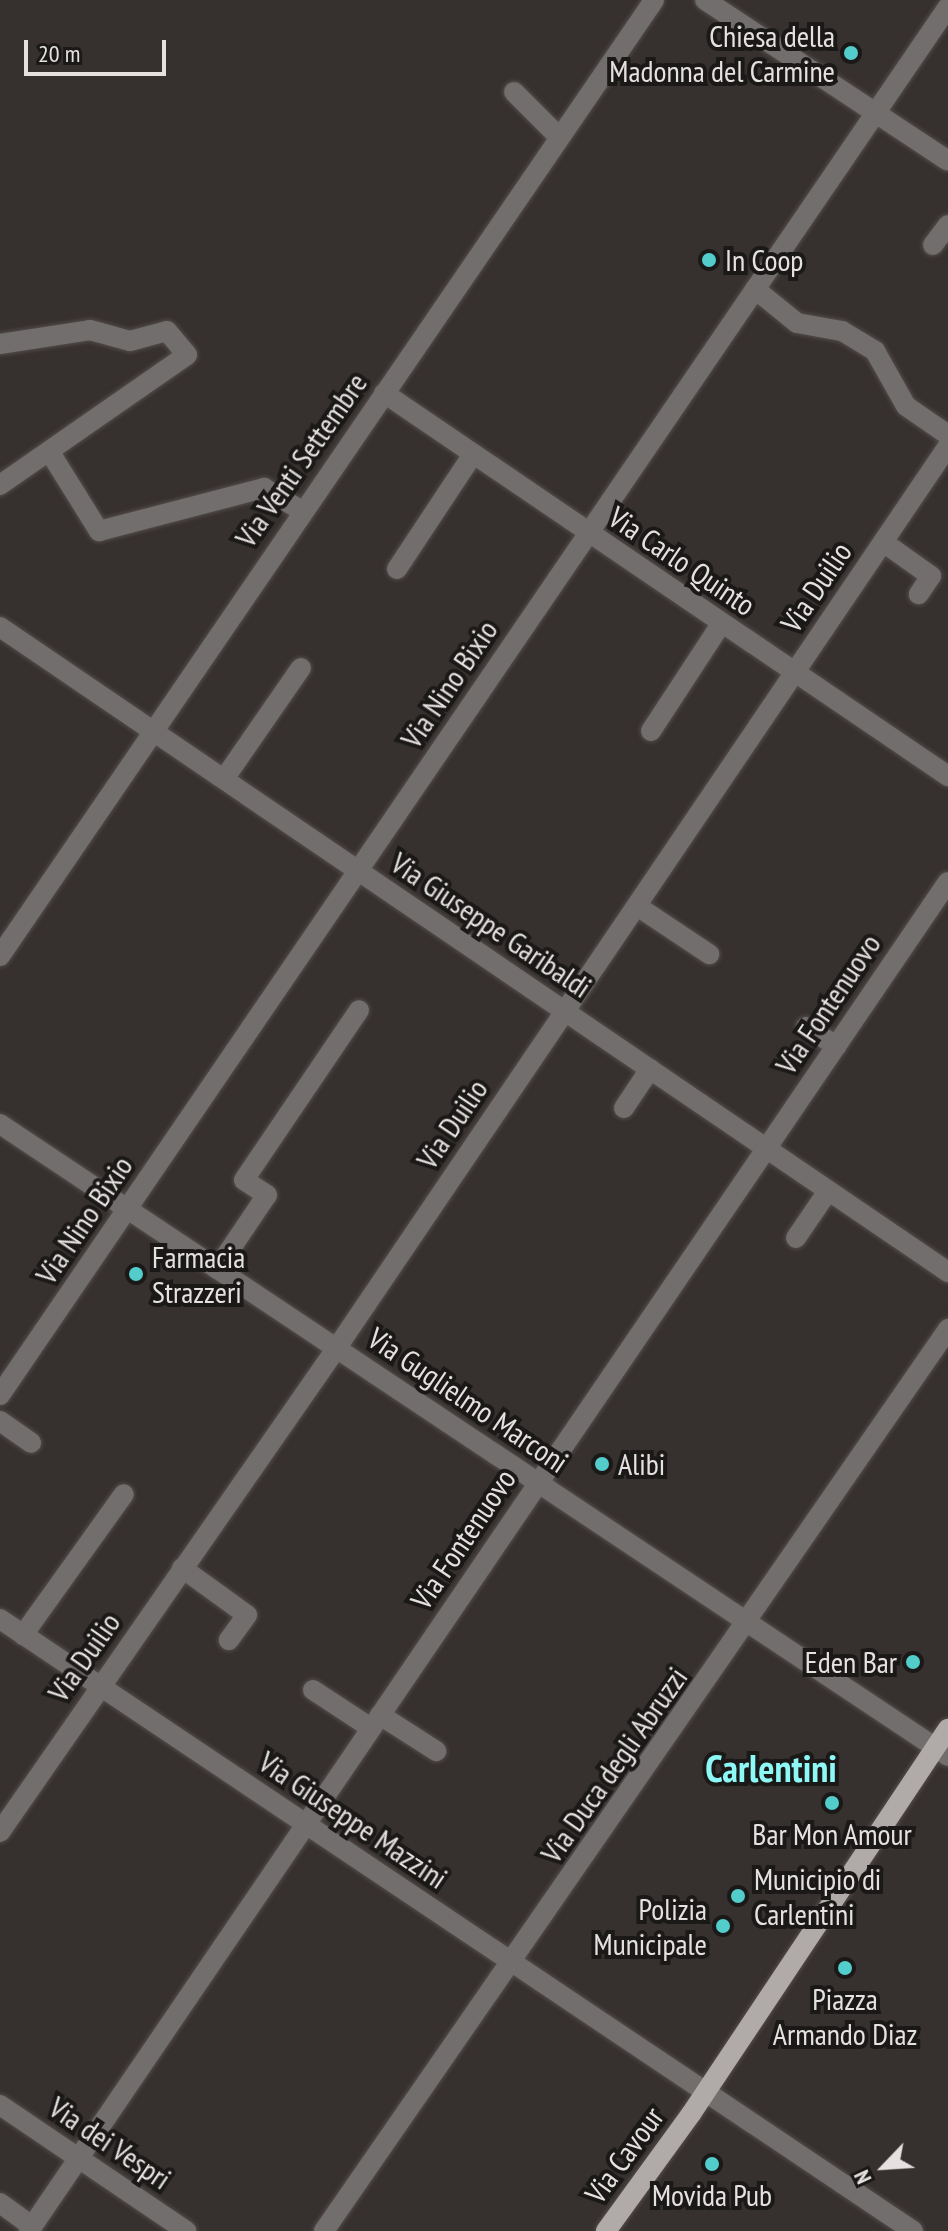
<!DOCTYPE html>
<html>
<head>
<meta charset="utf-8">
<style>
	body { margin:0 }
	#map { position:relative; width:948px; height:2231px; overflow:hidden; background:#36302e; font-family:"PT Sans Narrow",sans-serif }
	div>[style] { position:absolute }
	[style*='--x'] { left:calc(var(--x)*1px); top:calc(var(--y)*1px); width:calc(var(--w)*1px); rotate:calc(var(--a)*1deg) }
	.roads { filter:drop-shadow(0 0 2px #524c4a) drop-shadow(0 0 2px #524c4a) }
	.minor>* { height:20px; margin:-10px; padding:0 10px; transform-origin:10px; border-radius:10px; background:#716e6d }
	.major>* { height:20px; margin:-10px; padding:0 10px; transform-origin:10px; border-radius:10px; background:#b0aaa8 }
	.dots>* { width:22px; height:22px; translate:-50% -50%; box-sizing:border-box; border:4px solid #1b1918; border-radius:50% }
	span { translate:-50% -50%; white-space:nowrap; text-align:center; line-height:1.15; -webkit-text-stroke:8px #1b1918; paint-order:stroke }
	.poi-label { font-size:30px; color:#e5e1e0 }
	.right { translate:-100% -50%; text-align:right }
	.left { translate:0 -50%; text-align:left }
	.street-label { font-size:30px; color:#e5e1e0 }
	.district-label { font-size:38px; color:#8df8f6; font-weight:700 }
	.north { position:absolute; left:844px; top:2127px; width:80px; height:80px; -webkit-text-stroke:6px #1b1918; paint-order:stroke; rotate:245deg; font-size:22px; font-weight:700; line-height:32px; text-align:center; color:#e5e1e0 }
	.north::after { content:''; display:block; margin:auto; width:28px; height:36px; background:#e5e1e0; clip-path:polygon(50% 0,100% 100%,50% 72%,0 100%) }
	.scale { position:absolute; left:24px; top:40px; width:142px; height:36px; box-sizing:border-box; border:4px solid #e5e1e0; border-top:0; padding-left:10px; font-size:24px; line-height:28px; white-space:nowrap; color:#e5e1e0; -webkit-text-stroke:6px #1b1918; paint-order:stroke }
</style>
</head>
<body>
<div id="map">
	<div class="roads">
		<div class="minor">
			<div style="--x:705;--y:0;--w:291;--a:33.5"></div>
			<div style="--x:514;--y:92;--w:62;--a:45"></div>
			<div style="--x:933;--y:245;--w:25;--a:-53"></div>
			<div style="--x:755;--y:289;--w:54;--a:39"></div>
			<div style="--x:797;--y:323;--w:46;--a:10.1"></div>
			<div style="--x:842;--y:331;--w:39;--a:31"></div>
			<div style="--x:875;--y:351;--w:63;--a:60.6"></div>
			<div style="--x:906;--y:406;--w:51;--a:34.6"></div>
			<div style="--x:0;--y:344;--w:91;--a:-8.8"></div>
			<div style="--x:90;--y:330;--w:41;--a:15.4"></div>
			<div style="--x:130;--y:341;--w:38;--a:-15"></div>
			<div style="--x:167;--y:331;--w:31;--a:50"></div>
			<div style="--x:187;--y:355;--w:228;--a:145.2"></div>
			<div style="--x:384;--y:393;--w:682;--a:34.18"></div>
			<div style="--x:51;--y:454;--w:91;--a:58.1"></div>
			<div style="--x:99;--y:531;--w:171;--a:-14.6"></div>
			<div style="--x:264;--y:488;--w:44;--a:31.2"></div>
			<div style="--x:883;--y:542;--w:59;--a:35.3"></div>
			<div style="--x:931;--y:576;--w:22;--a:124"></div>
			<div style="--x:397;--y:569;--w:138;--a:-56.5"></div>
			<div style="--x:0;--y:627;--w:1147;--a:34.23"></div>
			<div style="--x:651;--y:731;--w:128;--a:-56.8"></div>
			<div style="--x:224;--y:779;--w:135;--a:-55.3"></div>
			<div style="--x:637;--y:906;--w:87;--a:33.7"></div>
			<div style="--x:0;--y:956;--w:1158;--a:-55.62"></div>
			<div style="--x:806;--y:1027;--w:36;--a:32"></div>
			<div style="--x:624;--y:1108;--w:47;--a:-56.3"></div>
			<div style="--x:0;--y:1124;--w:1139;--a:33.69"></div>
			<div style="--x:796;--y:1238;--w:57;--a:-55.8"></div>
			<div style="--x:217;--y:1269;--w:89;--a:-56"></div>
			<div style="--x:267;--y:1195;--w:27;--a:-147"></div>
			<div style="--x:244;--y:1180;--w:205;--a:-55.9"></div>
			<div style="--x:0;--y:1395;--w:1681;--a:-55.67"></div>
			<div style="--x:0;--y:1421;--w:38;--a:35"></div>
			<div style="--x:182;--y:1568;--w:80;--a:35.9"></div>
			<div style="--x:247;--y:1615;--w:31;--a:126"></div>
			<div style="--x:0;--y:1619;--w:1099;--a:33.83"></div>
			<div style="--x:23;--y:1635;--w:173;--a:-54.4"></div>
			<div style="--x:313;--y:1690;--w:69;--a:33.2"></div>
			<div style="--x:380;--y:1715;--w:67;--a:32.7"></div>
			<div style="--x:0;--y:1832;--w:588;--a:-55.18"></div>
			<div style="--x:336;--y:1349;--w:1091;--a:-55.87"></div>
			<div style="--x:0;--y:2105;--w:225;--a:34.1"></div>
			<div style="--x:0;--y:2203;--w:39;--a:36"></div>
			<div style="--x:29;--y:2231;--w:1632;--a:-55.74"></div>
			<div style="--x:324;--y:2231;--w:1097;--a:-55.32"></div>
		</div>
		<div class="major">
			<div style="--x:606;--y:2231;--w:145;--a:-54"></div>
			<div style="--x:691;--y:2114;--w:463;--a:-56.3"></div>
		</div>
	</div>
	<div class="dots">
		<div style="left:851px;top:53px;background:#53cdcb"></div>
		<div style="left:709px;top:260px;background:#53cdcb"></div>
		<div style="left:136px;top:1274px;background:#53cdcb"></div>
		<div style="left:602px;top:1464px;background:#53cdcb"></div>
		<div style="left:913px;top:1662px;background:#53cdcb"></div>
		<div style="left:832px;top:1803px;background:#53cdcb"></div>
		<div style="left:738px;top:1896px;background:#53cdcb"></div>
		<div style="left:723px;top:1926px;background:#53cdcb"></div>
		<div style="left:845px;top:1968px;background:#53cdcb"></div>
		<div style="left:712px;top:2164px;background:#53cdcb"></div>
	</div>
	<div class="poi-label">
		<span class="right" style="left:835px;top:53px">Chiesa della<br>Madonna del Carmine</span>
		<span class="left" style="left:725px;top:260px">In Coop</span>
		<span class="left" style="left:152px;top:1274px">Farmacia<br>Strazzeri</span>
		<span class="left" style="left:618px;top:1464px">Alibi</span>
		<span class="right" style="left:897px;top:1662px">Eden Bar</span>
		<span style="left:832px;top:1834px">Bar Mon Amour</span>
		<span class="left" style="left:754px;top:1896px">Municipio di<br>Carlentini</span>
		<span class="right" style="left:707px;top:1926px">Polizia<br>Municipale</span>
		<span style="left:845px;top:2016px">Piazza<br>Armando Diaz</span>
		<span style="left:712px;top:2195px">Movida Pub</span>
	</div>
	<div class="street-label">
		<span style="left:301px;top:460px;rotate:-55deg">Via Venti Settembre</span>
		<span style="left:682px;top:561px;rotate:34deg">Via Carlo Quinto</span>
		<span style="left:816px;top:587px;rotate:-56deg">Via Duilio</span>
		<span style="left:449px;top:684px;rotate:-56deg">Via Nino Bixio</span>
		<span style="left:491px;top:925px;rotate:34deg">Via Giuseppe Garibaldi</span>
		<span style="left:828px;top:1004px;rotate:-56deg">Via Fontenuovo</span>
		<span style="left:452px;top:1124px;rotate:-56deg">Via Duilio</span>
		<span style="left:84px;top:1220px;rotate:-56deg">Via Nino Bixio</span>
		<span style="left:468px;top:1400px;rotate:34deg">Via Guglielmo Marconi</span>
		<span style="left:463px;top:1539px;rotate:-56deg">Via Fontenuovo</span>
		<span style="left:84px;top:1657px;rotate:-55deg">Via Duilio</span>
		<span style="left:614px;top:1765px;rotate:-55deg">Via Duca degli Abruzzi</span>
		<span style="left:353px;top:1820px;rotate:34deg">Via Giuseppe Mazzini</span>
		<span style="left:110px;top:2143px;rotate:34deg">Via dei Vespri</span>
		<span style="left:624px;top:2155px;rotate:-54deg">Via Cavour</span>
	</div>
	<div class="district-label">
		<span style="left:771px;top:1768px">Carlentini</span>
	</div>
	<div class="north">N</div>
	<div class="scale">20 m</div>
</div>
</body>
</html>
